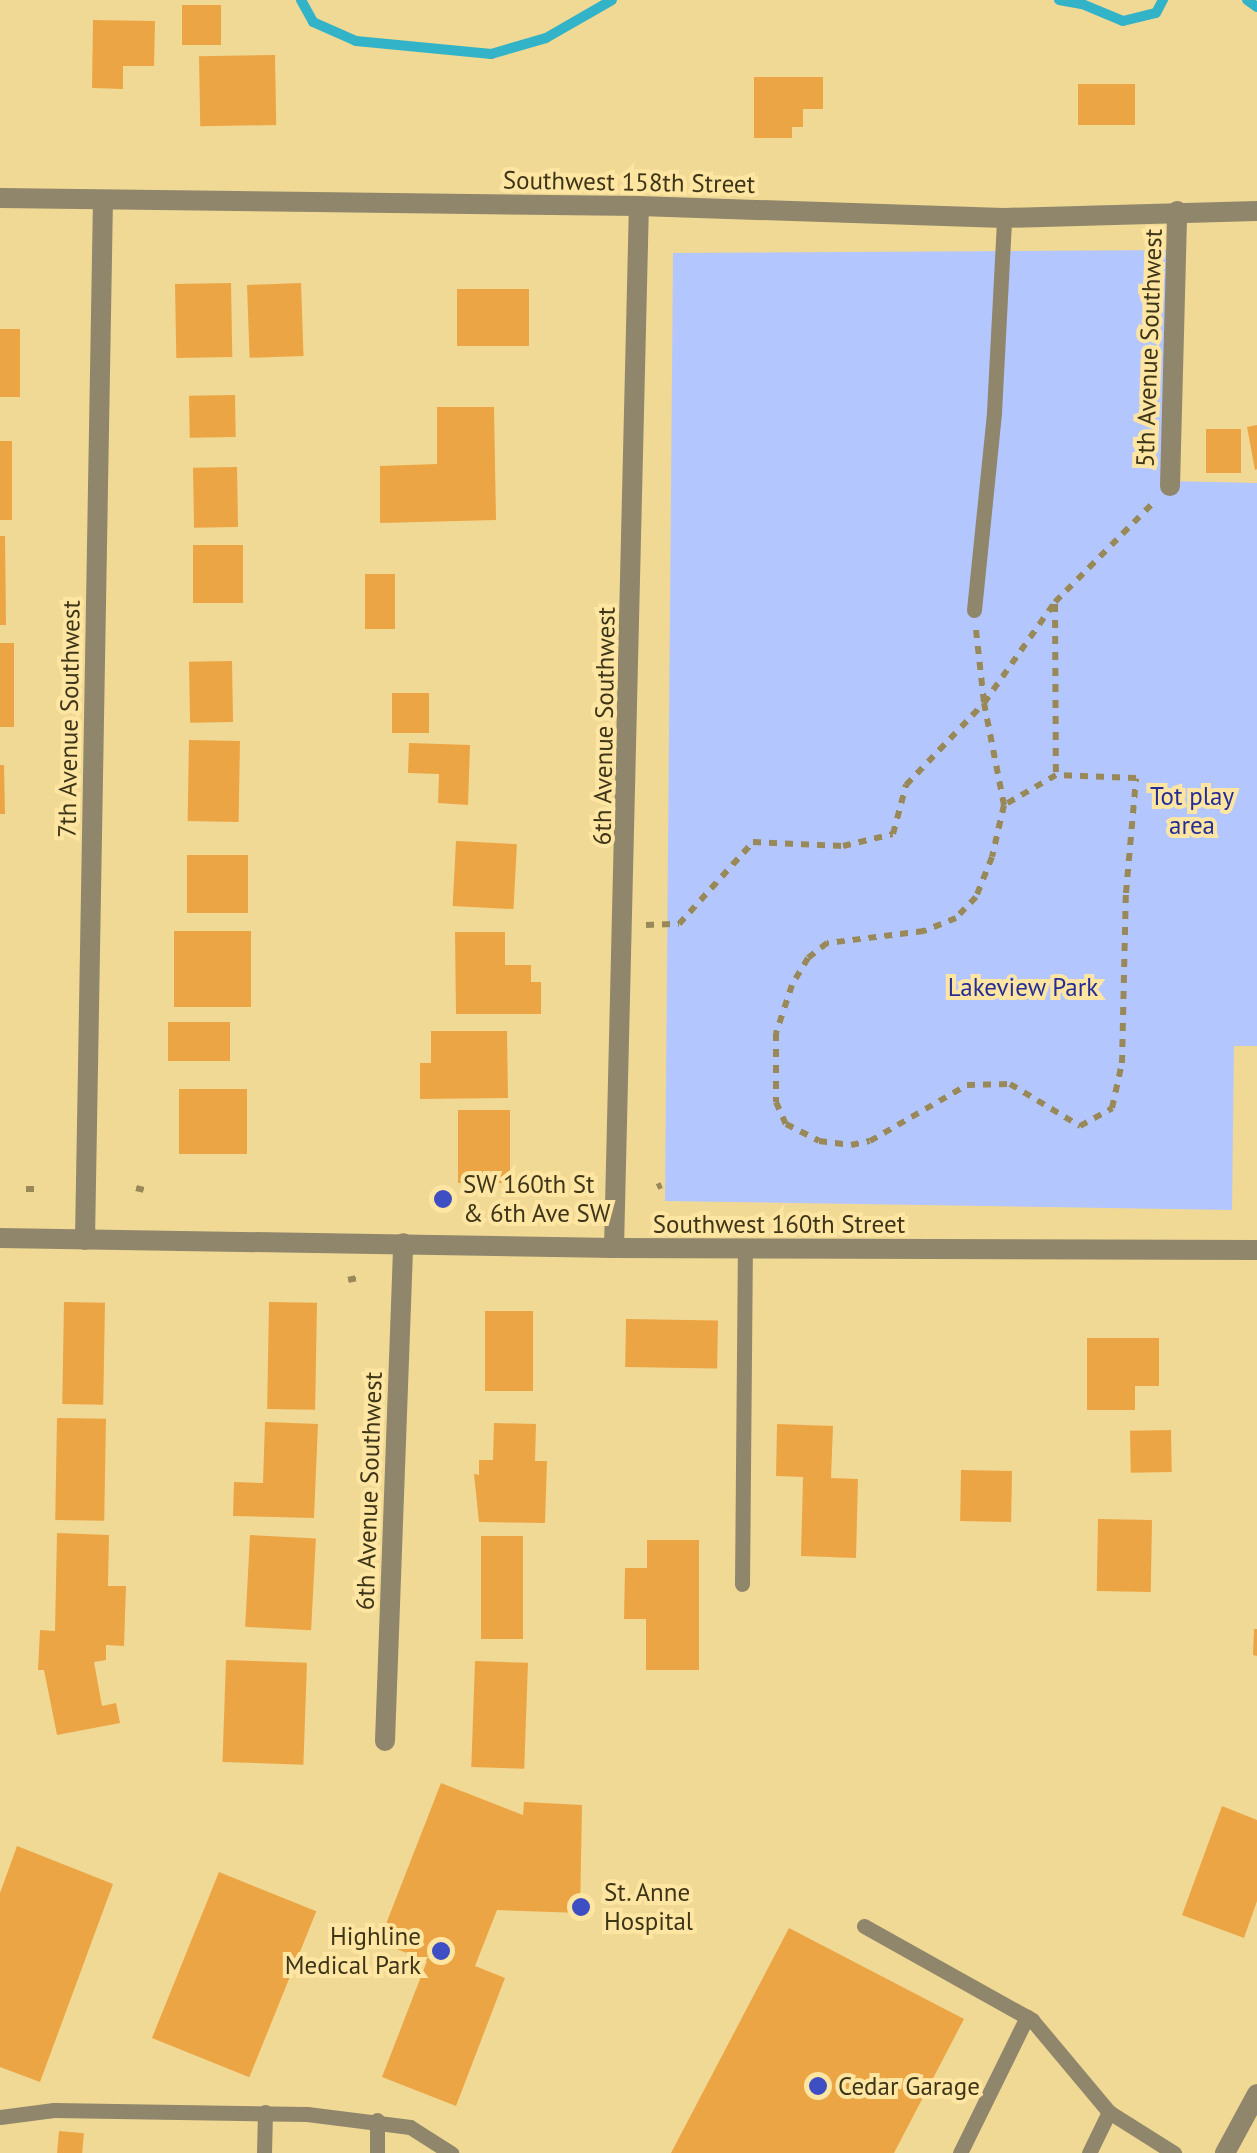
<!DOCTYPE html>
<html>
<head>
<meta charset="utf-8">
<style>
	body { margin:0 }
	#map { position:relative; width:1257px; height:2153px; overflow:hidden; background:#f0d995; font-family:"PT Sans",sans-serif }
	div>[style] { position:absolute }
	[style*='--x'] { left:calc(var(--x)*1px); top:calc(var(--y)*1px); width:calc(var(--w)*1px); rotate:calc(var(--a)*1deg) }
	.green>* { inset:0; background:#b4c6fe }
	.stream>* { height:10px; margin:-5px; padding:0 5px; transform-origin:5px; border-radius:5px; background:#33b3c8 }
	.building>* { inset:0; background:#eca545; transform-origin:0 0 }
	.path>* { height:6px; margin-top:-3px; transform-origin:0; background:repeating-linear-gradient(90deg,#998958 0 8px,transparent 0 16px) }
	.service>* { height:15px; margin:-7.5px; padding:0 7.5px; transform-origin:7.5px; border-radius:7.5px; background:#8f866b }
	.minor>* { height:20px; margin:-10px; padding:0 10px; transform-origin:10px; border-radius:10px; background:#8f866b }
	.tertiary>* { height:20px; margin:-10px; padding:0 10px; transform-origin:10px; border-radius:10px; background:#8f866b }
	.dots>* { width:28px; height:28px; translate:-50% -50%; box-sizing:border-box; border:5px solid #fee6a2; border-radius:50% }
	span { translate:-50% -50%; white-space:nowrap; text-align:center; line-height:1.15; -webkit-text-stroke:8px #fee6a2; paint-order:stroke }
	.street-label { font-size:25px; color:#3e3519 }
	.park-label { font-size:25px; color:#252e97 }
	.poi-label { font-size:25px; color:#3e3519 }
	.left { translate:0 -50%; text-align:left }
	.right { translate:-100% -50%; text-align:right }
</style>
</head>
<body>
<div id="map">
	<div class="green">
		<div style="clip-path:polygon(1170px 250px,1166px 481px,1257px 483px,1257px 1046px,1234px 1046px,1232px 1210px,665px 1201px,673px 253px)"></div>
	</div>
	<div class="stream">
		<div style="--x:301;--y:0;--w:25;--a:61"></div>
		<div style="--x:313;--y:22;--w:47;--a:23.8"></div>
		<div style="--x:356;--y:41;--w:136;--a:5.5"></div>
		<div style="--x:491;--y:54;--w:57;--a:-16.2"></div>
		<div style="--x:546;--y:38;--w:76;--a:-29.9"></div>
		<div style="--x:1059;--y:0;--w:23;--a:10"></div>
		<div style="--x:1082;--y:4;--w:44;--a:22.5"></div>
		<div style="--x:1123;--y:21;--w:34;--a:-14"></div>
		<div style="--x:1156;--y:13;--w:15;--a:-62"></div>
		<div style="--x:1247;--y:0;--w:12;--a:35"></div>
	</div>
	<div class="building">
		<div style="left:182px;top:5px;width:39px;height:40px"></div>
		<div style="clip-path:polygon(93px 20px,155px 21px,154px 66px,123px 66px,123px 89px,92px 88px)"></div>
		<div style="left:275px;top:55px;width:70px;height:76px;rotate:89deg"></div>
		<div style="clip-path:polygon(754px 77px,823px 77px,823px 109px,803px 109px,803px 127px,792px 127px,792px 138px,754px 138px)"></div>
		<div style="left:1078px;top:84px;width:57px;height:41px"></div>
		<div style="left:231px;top:283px;width:74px;height:56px;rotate:89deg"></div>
		<div style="left:301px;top:283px;width:73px;height:54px;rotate:88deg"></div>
		<div style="left:529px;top:289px;width:57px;height:72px;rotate:90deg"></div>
		<div style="left:0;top:329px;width:20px;height:68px"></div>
		<div style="left:235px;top:395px;width:42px;height:46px;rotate:89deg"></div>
		<div style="clip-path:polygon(437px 407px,494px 407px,496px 520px,380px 523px,380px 466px,437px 464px)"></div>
		<div style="clip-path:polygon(1257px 425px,1257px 469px,1255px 470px,1247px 427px)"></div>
		<div style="left:1206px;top:429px;width:35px;height:44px"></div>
		<div style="left:0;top:441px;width:12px;height:79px"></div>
		<div style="left:237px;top:467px;width:60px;height:44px;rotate:89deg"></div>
		<div style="clip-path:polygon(0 536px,5px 536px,6px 625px,0 625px)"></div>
		<div style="left:193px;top:545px;width:50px;height:58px"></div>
		<div style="left:365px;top:574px;width:30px;height:55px"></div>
		<div style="left:0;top:643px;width:14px;height:84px"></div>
		<div style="left:232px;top:661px;width:61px;height:43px;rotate:89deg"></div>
		<div style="left:392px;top:693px;width:37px;height:40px"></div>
		<div style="left:189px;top:740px;width:51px;height:81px;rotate:1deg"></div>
		<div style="clip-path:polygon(409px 743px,470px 745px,468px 805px,438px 803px,439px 774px,408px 773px)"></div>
		<div style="clip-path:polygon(0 765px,4px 765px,5px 814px,0 814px)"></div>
		<div style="left:456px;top:841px;width:61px;height:65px;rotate:3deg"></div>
		<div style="left:248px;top:855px;width:58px;height:61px;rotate:90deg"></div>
		<div style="left:174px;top:931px;width:77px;height:76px"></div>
		<div style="clip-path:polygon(455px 932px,505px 932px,505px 965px,531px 965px,531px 982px,541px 982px,541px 1014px,456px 1014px)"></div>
		<div style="left:168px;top:1022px;width:62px;height:39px"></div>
		<div style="clip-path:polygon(431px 1031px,507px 1031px,508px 1098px,420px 1099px,420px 1063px,431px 1063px)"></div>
		<div style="left:179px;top:1089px;width:68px;height:65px"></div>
		<div style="left:458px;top:1110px;width:52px;height:73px"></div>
		<div style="left:64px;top:1302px;width:41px;height:102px;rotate:1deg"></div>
		<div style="left:269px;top:1302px;width:48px;height:107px;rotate:1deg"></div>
		<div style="left:485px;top:1311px;width:48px;height:80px"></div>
		<div style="left:626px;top:1319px;width:92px;height:48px;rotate:1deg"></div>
		<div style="clip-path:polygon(1087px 1338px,1159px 1338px,1159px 1386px,1135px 1386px,1135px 1410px,1087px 1410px)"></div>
		<div style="left:57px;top:1418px;width:49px;height:102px;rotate:1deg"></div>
		<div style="clip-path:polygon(265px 1422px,318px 1424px,314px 1518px,233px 1516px,234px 1482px,263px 1483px)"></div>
		<div style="clip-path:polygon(494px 1423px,536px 1424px,535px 1461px,547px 1461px,545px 1523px,479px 1522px,474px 1474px,479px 1475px,479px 1460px,493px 1460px)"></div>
		<div style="clip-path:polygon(777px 1424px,833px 1426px,831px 1478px,858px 1479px,856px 1558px,801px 1556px,803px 1477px,776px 1476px)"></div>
		<div style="left:1171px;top:1430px;width:42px;height:41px;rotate:89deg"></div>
		<div style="left:961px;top:1470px;width:51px;height:51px;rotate:1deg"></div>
		<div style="left:1098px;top:1519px;width:54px;height:72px;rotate:1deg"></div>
		<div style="clip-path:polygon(57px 1533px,109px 1535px,108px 1586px,126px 1586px,124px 1646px,106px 1645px,106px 1660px,94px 1662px,102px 1706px,116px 1703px,120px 1723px,57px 1735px,44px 1670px,38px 1670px,40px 1630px,55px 1631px)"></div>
		<div style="left:250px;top:1535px;width:66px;height:92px;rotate:3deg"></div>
		<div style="left:481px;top:1536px;width:42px;height:103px"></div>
		<div style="clip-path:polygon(647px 1540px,699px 1540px,699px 1670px,646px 1670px,646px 1619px,624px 1619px,625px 1568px,647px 1568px)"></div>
		<div style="clip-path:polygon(1254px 1629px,1257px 1629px,1257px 1656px,1253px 1655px)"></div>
		<div style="left:226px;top:1660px;width:81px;height:102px;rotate:2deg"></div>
		<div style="left:475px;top:1661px;width:53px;height:106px;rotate:2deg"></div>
		<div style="clip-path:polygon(441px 1783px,523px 1815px,524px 1802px,582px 1805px,580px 1913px,497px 1910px,475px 1966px,505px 1978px,456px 2106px,382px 2077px,427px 1961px,379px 1942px)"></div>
		<div style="clip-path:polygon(1222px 1806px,1257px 1820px,1257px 1901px,1244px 1938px,1182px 1915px)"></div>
		<div style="clip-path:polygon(17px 1846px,113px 1884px,40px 2082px,0 2067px,0 1893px)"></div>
		<div style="left:219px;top:1872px;width:105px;height:179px;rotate:22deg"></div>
		<div style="clip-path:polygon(789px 1928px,964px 2019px,894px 2153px,671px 2153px)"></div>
		<div style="left:59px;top:2131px;width:25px;height:22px;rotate:5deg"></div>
	</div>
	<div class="path">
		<div style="--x:1055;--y:604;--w:171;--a:89.7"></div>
		<div style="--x:976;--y:630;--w:73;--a:83.7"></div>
		<div style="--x:984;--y:703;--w:104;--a:78.9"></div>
		<div style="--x:1004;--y:805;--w:53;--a:103"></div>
		<div style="--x:992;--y:857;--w:43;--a:111.8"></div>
		<div style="--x:976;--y:897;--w:29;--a:134"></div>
		<div style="--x:956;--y:918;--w:35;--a:158"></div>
		<div style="--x:924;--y:931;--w:98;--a:172.9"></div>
		<div style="--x:827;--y:943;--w:24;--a:142"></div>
		<div style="--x:808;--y:958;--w:31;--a:121"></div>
		<div style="--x:792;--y:985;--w:51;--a:108.4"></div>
		<div style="--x:776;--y:1033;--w:69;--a:90"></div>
		<div style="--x:776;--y:1102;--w:24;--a:66"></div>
		<div style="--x:786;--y:1124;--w:37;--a:27"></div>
		<div style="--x:819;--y:1141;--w:32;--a:7"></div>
		<div style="--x:851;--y:1145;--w:19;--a:-12"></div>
		<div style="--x:870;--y:1141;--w:112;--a:-30"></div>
		<div style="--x:967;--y:1085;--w:43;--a:-1.3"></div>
		<div style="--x:1010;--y:1084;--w:82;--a:31"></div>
		<div style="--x:1080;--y:1126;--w:37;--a:-29"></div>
		<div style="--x:1112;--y:1108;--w:46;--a:-77.5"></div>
		<div style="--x:1122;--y:1063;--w:170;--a:-88.7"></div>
		<div style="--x:1126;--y:893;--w:115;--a:-85"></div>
		<div style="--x:1136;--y:778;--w:80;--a:-177.9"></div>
		<div style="--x:1056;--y:775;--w:60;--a:150"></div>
		<div style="--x:646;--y:925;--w:33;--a:-2"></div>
		<div style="--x:679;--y:924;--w:110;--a:-47.9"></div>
		<div style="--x:753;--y:842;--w:90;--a:2.5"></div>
		<div style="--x:843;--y:846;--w:51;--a:-13.5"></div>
		<div style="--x:893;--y:834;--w:51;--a:-75.1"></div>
		<div style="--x:906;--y:785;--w:113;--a:-46.4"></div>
		<div style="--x:984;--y:703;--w:123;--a:-54.9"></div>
		<div style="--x:1055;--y:602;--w:141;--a:-45.3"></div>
		<div style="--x:575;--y:1182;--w:4;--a:27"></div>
		<div style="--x:657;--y:1187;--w:5;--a:-22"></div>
		<div style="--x:136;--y:1188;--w:8;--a:14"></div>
		<div style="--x:26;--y:1189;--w:8;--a:0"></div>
		<div style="--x:348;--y:1280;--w:9;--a:-13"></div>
	</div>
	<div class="service">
		<div style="--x:974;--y:610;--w:199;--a:-84.2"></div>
		<div style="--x:994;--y:412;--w:194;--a:-87"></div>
		<div style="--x:742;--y:1584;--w:335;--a:-89.5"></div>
		<div style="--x:864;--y:1926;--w:193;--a:29.2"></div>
		<div style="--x:1032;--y:2020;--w:120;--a:50.1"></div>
		<div style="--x:1109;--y:2112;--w:77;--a:32.2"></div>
		<div style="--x:0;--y:2117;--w:54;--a:-7.4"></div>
		<div style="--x:54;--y:2110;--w:253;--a:0.9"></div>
		<div style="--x:307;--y:2114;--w:104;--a:7.2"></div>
		<div style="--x:410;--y:2127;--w:49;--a:32.4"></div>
		<div style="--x:264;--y:2153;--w:41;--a:-88.6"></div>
		<div style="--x:377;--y:2153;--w:33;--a:-90"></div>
		<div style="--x:960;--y:2153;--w:152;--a:-63.8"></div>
		<div style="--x:1089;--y:2153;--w:46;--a:-64"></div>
	</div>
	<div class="minor">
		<div style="--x:0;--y:198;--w:639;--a:0.72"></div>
		<div style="--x:639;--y:206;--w:365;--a:1.9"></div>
		<div style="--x:1004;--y:218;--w:253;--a:-1.6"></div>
		<div style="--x:1170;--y:486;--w:275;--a:-88.5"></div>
		<div style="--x:85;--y:1240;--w:1040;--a:-89.01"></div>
		<div style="--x:614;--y:1248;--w:1042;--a:-88.63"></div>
		<div style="--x:385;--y:1741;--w:498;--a:-87.9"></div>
	</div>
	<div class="tertiary">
		<div style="--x:0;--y:1238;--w:614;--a:0.93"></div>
		<div style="--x:614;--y:1248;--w:643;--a:0.18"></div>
		<div style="--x:1225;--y:2153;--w:67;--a:-61.5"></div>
	</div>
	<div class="dots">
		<div style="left:443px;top:1199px;background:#3d4fc2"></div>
		<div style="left:581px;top:1907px;background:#3d4fc2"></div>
		<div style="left:441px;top:1951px;background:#3d4fc2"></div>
		<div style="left:818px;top:2086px;background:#3d4fc2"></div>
	</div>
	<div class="street-label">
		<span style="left:629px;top:182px;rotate:1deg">Southwest 158th Street</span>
		<span style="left:1149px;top:348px;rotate:-88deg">5th Avenue Southwest</span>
		<span style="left:69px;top:719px;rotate:-89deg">7th Avenue Southwest</span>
		<span style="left:604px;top:726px;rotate:-89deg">6th Avenue Southwest</span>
		<span style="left:779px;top:1224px">Southwest 160th Street</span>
		<span style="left:369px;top:1491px;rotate:-88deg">6th Avenue Southwest</span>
	</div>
	<div class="park-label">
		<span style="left:1192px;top:811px">Tot play<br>area</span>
		<span style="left:1023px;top:987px">Lakeview Park</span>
	</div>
	<div class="poi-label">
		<span class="left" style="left:463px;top:1199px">SW 160th St<br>&amp; 6th Ave SW</span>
		<span class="left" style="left:604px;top:1907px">St. Anne<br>Hospital</span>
		<span class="right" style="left:421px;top:1951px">Highline<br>Medical Park</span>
		<span class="left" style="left:838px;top:2086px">Cedar Garage</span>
	</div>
</div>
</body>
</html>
